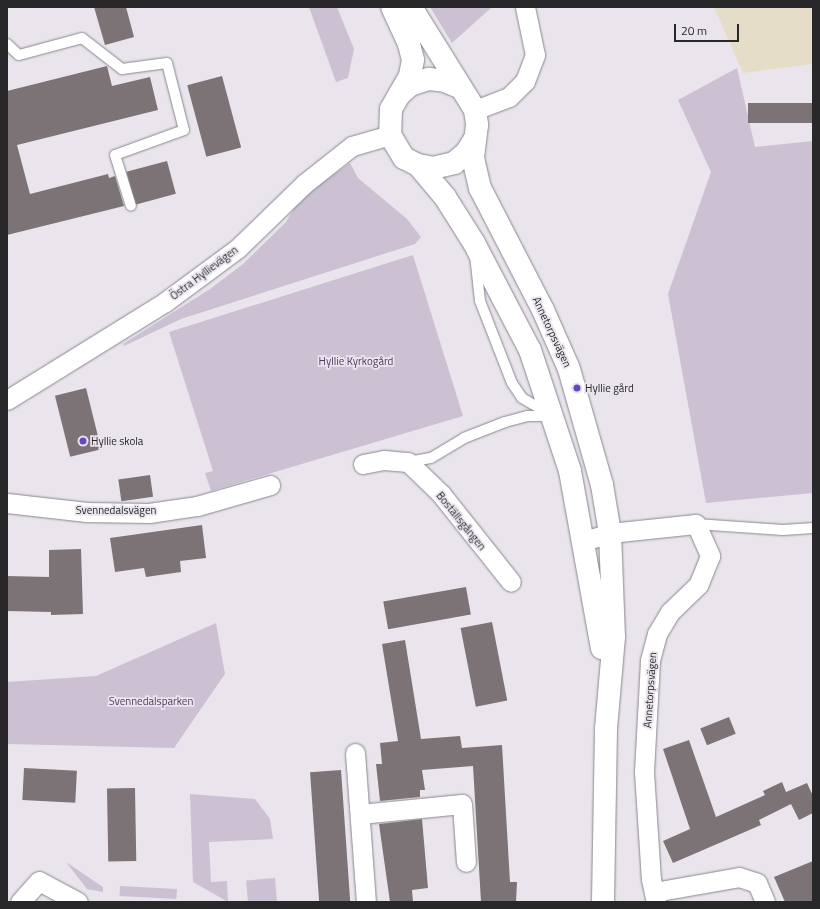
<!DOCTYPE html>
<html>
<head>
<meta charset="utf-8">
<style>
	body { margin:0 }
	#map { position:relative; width:820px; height:909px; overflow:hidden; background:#eae5ed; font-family:"Titillium Web",sans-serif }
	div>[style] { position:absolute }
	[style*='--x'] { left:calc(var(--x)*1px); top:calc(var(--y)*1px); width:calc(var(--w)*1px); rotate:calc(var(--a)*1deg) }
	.education>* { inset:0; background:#e6ddc8 }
	.green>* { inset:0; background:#cbc1d3; transform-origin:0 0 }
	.building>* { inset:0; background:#7b7375; transform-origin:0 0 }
	.roads { filter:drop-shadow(0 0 1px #8a868d) drop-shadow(0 0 1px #8a868d) }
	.lane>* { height:10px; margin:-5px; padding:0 5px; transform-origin:5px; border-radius:5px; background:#fff }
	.street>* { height:19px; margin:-9.5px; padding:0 9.5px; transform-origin:9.5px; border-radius:9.5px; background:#fff }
	.secondary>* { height:22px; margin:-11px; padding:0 11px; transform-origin:11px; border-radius:11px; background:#fff }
	.dots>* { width:11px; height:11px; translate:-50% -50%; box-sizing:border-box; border:2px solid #eae5ed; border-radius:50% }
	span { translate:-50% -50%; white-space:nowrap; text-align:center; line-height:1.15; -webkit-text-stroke:3.5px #eae5ed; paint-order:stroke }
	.street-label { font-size:11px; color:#28272a }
	.park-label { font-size:11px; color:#523963 }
	.poi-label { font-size:11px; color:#28272a }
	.left { translate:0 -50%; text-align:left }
	.frame { position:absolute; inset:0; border:8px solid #28272a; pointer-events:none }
	.scale { position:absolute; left:674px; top:24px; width:65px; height:18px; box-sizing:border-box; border:2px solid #28272a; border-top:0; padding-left:5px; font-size:12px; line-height:14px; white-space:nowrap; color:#28272a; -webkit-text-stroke:3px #eae5ed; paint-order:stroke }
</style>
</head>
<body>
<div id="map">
	<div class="education">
		<div style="clip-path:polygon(714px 7px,813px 7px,813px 64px,743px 73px)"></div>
	</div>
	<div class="green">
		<div style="clip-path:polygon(309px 7px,337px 7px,354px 49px,348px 78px,336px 82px)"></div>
		<div style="clip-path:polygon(430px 7px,492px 7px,452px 43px)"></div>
		<div style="clip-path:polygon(737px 68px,755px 147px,813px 141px,813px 493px,706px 503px,668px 294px,711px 172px,678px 100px)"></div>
		<div style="clip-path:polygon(350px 163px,358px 178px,407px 219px,421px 237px,415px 244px,181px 319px,124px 346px,123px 344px,210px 289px,243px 264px,286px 222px,300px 198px)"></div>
		<div style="clip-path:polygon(413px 255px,463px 416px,211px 491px,205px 473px,213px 471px,169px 332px)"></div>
		<div style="clip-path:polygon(216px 623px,225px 674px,174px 748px,7px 744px,7px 682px,96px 676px)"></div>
		<div style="clip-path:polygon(190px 794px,255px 799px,270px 819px,273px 839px,209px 842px,211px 882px,227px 881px,228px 902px,193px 882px)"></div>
		<div style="clip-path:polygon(66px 862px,103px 887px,103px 892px,87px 889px)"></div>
		<div style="left:275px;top:878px;width:24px;height:29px;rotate:85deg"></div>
		<div style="left:120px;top:886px;width:57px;height:10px;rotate:3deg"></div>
	</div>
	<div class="building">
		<div style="clip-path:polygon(94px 7px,126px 7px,134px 37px,105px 45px)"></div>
		<div style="clip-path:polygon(107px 66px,112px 86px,150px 77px,158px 110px,17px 145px,30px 194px,108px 174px,109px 178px,115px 176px,124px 206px,7px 235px,7px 91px)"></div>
		<div style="left:222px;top:76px;width:74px;height:36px;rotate:75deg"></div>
		<div style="left:813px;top:103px;width:20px;height:65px;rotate:90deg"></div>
		<div style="left:167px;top:161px;width:34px;height:42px;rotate:75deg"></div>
		<div style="left:86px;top:388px;width:63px;height:32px;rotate:76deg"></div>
		<div style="left:150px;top:475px;width:22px;height:32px;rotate:82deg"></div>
		<div style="clip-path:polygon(202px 525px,206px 558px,180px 561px,181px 572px,146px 577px,144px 568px,115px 572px,110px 538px)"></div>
		<div style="clip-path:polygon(81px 549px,83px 614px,51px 615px,51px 612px,7px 611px,7px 576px,49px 577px,49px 550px)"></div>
		<div style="left:466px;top:587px;width:28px;height:84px;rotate:80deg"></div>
		<div style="left:492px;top:622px;width:80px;height:32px;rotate:79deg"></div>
		<div style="clip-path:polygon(405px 640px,421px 739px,460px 736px,462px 748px,502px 745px,510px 882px,517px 882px,516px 902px,481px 902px,473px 766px,422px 770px,425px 790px,420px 790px,420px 797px,380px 801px,376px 764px,382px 764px,380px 743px,398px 741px,382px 644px)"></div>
		<div style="left:729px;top:717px;width:18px;height:31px;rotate:68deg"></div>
		<div style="clip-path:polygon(689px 740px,716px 817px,765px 795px,763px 791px,782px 782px,786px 792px,807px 783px,813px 796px,813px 813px,799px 820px,791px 804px,759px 820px,761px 825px,673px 863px,663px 841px,690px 829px,663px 749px)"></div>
		<div style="left:24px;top:768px;width:53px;height:32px;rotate:3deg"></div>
		<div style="left:341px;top:770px;width:132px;height:31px;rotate:86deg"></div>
		<div style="left:135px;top:788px;width:73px;height:28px;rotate:89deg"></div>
		<div style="clip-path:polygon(422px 819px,428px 888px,412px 890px,413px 902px,390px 902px,379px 824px)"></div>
		<div style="clip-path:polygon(813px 861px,813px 902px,785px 902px,774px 877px)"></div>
	</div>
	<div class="roads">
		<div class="lane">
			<div style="--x:7;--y:44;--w:16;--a:43"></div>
			<div style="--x:19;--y:55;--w:65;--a:-15.1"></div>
			<div style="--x:82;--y:38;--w:51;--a:37.8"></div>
			<div style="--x:122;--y:69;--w:45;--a:-7.6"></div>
			<div style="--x:167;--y:63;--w:69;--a:75.8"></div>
			<div style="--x:184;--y:130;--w:73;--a:160.1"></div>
			<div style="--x:115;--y:155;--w:53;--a:72.6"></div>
			<div style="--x:475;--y:255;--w:46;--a:83.8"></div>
			<div style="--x:480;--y:301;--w:88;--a:68.7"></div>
			<div style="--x:512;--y:383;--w:18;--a:56"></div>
			<div style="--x:522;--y:398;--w:30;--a:30"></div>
			<div style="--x:408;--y:462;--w:23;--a:-10"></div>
			<div style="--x:431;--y:458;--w:39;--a:-31"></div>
			<div style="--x:464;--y:438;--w:44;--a:-21.3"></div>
			<div style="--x:505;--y:422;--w:23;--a:-15"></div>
			<div style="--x:527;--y:416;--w:25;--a:0"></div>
			<div style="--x:696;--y:524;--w:87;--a:3.9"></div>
			<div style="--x:783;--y:530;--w:30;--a:-4"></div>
		</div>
		<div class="street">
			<div style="--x:475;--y:110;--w:36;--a:-21"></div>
			<div style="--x:509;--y:97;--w:23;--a:-45"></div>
			<div style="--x:525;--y:81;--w:28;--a:-69"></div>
			<div style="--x:535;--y:55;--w:49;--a:-101.8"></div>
			<div style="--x:7;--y:400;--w:186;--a:-31.8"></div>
			<div style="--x:165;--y:302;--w:89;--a:-36.4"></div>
			<div style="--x:237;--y:249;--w:93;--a:-44.1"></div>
			<div style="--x:304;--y:184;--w:61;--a:-38.4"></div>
			<div style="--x:352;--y:146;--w:40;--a:-16"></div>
			<div style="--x:363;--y:464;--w:21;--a:-11"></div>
			<div style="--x:384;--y:460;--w:24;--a:5"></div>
			<div style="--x:408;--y:462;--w:46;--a:44.1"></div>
			<div style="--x:441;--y:494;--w:112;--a:51.5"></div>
			<div style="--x:7;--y:503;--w:80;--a:6.5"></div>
			<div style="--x:86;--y:512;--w:63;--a:0.9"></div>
			<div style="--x:149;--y:513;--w:49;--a:-8.3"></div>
			<div style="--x:197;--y:506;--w:76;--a:-16"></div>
			<div style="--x:584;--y:541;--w:27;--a:-17"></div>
			<div style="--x:610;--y:533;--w:86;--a:-6"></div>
			<div style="--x:696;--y:524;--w:35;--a:66"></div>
			<div style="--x:710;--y:556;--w:31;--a:112"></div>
			<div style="--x:698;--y:585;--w:39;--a:136"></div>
			<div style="--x:670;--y:612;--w:26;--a:121"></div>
			<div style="--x:657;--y:634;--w:28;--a:105"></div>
			<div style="--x:650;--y:661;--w:111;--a:93.1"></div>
			<div style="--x:644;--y:772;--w:107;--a:86.3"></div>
			<div style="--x:651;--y:879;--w:24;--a:78"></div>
			<div style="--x:355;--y:753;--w:149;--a:85.8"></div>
			<div style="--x:360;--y:814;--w:102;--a:-5.6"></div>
			<div style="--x:462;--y:804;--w:58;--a:86.1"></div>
			<div style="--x:654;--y:892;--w:86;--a:-10"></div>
			<div style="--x:739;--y:877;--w:19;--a:18"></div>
			<div style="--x:757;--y:883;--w:21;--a:67"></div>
			<div style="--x:20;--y:902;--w:28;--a:-48"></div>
			<div style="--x:39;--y:881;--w:44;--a:28.3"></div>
		</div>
		<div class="secondary">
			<div style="--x:392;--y:7;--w:41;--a:65.3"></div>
			<div style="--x:409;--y:44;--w:16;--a:76"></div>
			<div style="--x:413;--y:60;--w:16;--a:101"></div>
			<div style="--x:410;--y:76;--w:38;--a:120"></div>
			<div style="--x:391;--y:109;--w:26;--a:92"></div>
			<div style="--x:390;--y:135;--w:27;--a:59"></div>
			<div style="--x:404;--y:158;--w:16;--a:27"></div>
			<div style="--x:418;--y:165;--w:42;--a:49.8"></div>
			<div style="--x:445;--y:197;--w:54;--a:57.8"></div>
			<div style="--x:474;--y:243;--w:121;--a:62.4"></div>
			<div style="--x:530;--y:350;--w:127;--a:71.7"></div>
			<div style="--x:570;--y:471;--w:180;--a:79.8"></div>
			<div style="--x:411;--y:7;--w:121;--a:58.1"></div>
			<div style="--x:475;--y:110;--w:15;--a:82"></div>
			<div style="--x:477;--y:125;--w:33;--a:97"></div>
			<div style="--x:473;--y:158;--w:31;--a:77"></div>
			<div style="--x:480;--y:188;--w:137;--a:62.7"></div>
			<div style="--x:543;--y:310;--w:64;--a:66.2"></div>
			<div style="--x:569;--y:369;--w:121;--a:74.1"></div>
			<div style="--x:602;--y:485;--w:49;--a:80.5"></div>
			<div style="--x:610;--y:533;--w:104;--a:87.8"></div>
			<div style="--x:614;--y:637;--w:92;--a:95"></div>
			<div style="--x:606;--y:729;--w:173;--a:91"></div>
			<div style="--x:400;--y:94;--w:13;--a:-42"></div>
			<div style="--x:410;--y:85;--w:20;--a:-18"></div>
			<div style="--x:429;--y:79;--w:16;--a:7"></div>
			<div style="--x:445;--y:81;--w:15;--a:23"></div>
			<div style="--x:418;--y:165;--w:15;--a:11"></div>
			<div style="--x:433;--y:168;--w:22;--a:-13"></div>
			<div style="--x:454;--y:163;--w:16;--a:-40"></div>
			<div style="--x:466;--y:153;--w:15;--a:-58"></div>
		</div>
	</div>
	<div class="dots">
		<div style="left:577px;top:388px;background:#6548c0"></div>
		<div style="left:83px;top:441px;background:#6548c0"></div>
	</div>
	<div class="street-label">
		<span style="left:204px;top:273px;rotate:-37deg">Östra Hyllievägen</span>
		<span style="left:552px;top:332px;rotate:65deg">Annetorpsvägen</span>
		<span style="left:116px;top:510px">Svennedalsvägen</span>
		<span style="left:461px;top:521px;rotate:51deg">Boställsgången</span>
		<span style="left:650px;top:690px;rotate:-86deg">Annetorpsvägen</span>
	</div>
	<div class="park-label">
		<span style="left:356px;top:361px">Hyllie Kyrkogård</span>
		<span style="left:151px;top:701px">Svennedalsparken</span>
	</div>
	<div class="poi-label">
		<span class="left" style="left:585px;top:388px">Hyllie gård</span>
		<span class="left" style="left:91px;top:441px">Hyllie skola</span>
	</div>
	<div class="frame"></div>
	<div class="scale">20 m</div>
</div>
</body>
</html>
